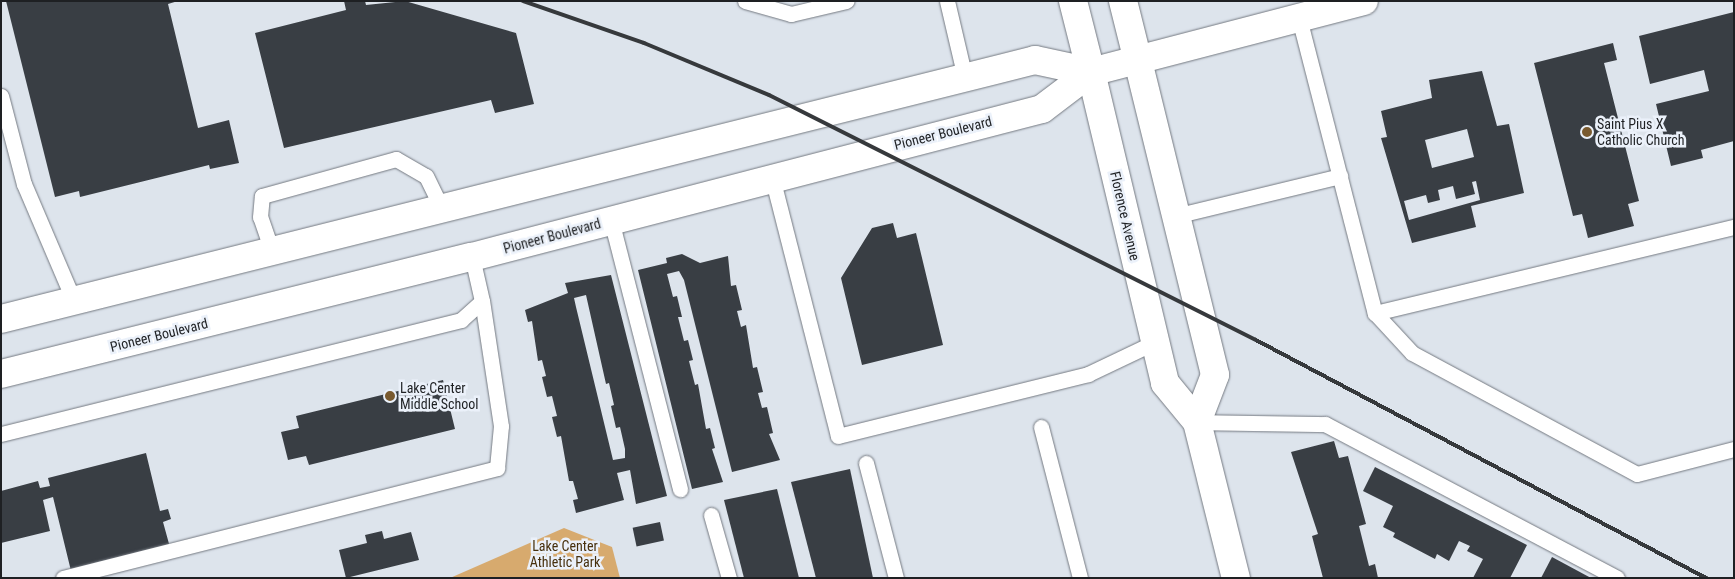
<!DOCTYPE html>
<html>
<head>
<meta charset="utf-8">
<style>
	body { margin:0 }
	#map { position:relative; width:1735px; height:579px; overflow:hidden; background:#dde4ec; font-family:"Roboto Condensed",sans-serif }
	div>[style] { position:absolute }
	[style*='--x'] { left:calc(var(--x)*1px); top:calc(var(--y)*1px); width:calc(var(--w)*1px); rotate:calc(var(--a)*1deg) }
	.green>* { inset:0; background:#d7aa6e }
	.building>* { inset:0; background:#393e44; transform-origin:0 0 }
	.roads { filter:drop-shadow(0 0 1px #747981) drop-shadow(0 0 1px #747981) }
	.service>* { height:15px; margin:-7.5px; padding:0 7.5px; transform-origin:7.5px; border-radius:7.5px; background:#fff }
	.secondary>* { height:28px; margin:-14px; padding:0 14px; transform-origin:14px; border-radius:14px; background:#fff }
	.primary>* { height:28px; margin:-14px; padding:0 14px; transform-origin:14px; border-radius:14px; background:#fff }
	.rail>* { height:4px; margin:-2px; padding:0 2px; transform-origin:2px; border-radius:2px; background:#36393c }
	.dots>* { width:14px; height:14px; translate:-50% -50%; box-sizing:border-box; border:2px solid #ebf1fa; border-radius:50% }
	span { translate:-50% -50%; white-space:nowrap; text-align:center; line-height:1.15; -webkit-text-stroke:5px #ebf1fa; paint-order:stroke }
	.poi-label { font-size:14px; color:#1e2023 }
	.left { translate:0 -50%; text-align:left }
	.street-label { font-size:14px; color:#1e2023 }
	.park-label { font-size:14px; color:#47300d }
	.frame { position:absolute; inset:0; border:2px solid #1e2023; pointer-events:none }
</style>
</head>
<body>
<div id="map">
	<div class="green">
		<div style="clip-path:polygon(564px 528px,612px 547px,620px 578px,450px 578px)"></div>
	</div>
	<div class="building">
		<div style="clip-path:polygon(6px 1px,178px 1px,168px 4px,198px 128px,229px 120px,239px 163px,210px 169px,209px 165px,80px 197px,79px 191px,55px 197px)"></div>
		<div style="clip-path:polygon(344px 1px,365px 1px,366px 5px,405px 1px,516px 33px,534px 104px,495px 113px,491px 100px,284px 148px,255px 33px,346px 10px)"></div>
		<div style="clip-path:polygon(1734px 12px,1734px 141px,1701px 150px,1703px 158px,1671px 166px,1656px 104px,1709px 91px,1704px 70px,1650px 84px,1639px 36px)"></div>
		<div style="clip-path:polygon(1613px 43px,1617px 60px,1604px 63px,1639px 201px,1628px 204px,1634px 226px,1588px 238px,1582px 214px,1573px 216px,1534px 63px)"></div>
		<div style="clip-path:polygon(evenodd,1482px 71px,1497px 126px,1509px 124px,1524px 193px,1471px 206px,1476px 227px,1412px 243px,1381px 138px,1387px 137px,1381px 111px,1432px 98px,1429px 80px,1482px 71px,1467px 129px,1474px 157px,1432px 168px,1425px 140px,1467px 129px,1482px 71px,1476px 181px,1480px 200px,1409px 220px,1404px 201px,1426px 195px,1428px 203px,1440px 200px,1438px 190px,1453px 186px,1456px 199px,1475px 194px,1472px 182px,1476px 181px)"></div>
		<div style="clip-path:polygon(893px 223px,897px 238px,916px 233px,943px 345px,862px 365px,841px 278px,872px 228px)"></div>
		<div style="clip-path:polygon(682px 254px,700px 263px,728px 256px,731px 286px,736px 285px,742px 310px,737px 311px,741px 327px,746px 325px,753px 368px,757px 367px,763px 392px,758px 393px,762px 408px,767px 407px,773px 433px,769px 434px,780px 460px,732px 472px,684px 280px,679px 271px,667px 274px,673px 297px,677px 296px,682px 317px,678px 317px,684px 341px,688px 340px,693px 360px,689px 361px,695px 385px,698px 384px,706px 429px,710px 428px,715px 448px,712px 449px,723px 482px,692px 489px,638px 270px,667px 263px,666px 258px)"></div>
		<div style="clip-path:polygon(evenodd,611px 275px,667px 496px,636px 504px,630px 470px,617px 473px,624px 500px,576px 513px,573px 500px,578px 499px,573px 481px,569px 481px,561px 436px,557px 437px,552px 417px,557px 416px,552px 396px,547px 397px,542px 377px,546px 376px,542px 360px,538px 361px,532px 321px,528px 322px,525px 310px,568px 293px,565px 283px,611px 275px,586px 295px,606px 384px,609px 383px,614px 405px,611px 406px,616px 428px,620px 427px,625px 449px,625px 458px,613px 460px,576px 307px,574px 298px,586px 295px)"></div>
		<div style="clip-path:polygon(443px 380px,455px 429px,309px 465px,306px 456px,288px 460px,281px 432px,299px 428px,296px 416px)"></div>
		<div style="clip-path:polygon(1334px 441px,1339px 458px,1348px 456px,1366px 524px,1359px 526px,1369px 566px,1375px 564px,1378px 578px,1323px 578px,1312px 536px,1318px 534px,1291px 452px)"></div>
		<div style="clip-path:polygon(146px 453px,160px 511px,168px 509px,171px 519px,163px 522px,171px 551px,72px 575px,53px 497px,43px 500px,50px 531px,1px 543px,1px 491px,38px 481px,40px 488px,50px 486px,48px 478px)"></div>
		<div style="clip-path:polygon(1375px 467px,1527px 545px,1510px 578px,1473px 578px,1483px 559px,1467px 551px,1470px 546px,1459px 541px,1449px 561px,1437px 554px,1435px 559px,1393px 537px,1395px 533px,1383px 527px,1393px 506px,1363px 491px)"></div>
		<div style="clip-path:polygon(850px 469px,873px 578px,816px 578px,791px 482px)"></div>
		<div style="clip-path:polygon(777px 489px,799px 578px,744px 578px,724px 500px)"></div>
		<div style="left:660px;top:522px;width:19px;height:28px;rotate:78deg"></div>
		<div style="clip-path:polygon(382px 531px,384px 539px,411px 532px,419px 560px,346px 578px,339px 550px,367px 543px,365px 535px)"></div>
		<div style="clip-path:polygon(1552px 557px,1591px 578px,1541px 578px)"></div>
	</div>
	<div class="roads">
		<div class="service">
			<div style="--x:745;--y:1;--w:48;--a:15.8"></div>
			<div style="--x:791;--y:14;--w:57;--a:-13.3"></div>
			<div style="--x:947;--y:1;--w:79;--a:76.8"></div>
			<div style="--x:1299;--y:18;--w:305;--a:75.6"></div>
			<div style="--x:1375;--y:313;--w:54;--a:47.2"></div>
			<div style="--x:1412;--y:353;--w:255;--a:28.3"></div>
			<div style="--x:1637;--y:474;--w:100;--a:-14.5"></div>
			<div style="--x:1;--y:96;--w:91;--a:75.4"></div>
			<div style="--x:24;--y:184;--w:127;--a:66.9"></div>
			<div style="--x:772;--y:177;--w:267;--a:75.7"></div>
			<div style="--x:838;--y:436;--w:258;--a:-13.9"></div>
			<div style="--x:1088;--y:374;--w:74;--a:-25.5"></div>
			<div style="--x:1175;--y:216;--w:170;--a:-13.6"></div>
			<div style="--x:611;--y:220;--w:278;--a:75.6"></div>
			<div style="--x:272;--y:251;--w:36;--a:-109"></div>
			<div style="--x:260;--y:217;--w:21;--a:-85"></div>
			<div style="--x:262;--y:196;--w:139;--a:-15.4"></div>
			<div style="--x:396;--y:159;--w:34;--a:30"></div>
			<div style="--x:426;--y:176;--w:37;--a:64"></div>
			<div style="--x:1375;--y:313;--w:369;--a:-13.5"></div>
			<div style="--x:1197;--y:422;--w:128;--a:0.9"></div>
			<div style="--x:1325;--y:424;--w:330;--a:27.8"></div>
			<div style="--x:1041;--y:427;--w:156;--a:75.5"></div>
			<div style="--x:1;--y:434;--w:474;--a:-13.9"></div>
			<div style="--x:461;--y:320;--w:28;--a:-42"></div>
			<div style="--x:482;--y:301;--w:45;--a:-102.8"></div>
			<div style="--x:866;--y:463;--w:119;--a:75.4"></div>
			<div style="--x:711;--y:515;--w:66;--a:74.1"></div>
			<div style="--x:63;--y:578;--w:448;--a:-14.2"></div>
			<div style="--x:497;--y:468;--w:42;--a:-84.6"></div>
			<div style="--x:501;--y:426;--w:126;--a:-98.6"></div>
		</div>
		<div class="secondary">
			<div style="--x:1073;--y:1;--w:73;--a:75.8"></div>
			<div style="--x:1123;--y:1;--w:62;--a:76"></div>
		</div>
		<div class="primary">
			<div style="--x:1138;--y:61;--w:323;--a:76.2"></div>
			<div style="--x:1215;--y:375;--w:50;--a:111"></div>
			<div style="--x:1091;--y:72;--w:320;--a:76.6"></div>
			<div style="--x:1165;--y:383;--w:50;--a:50.6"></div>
			<div style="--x:1197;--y:422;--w:161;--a:76"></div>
			<div style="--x:1;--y:319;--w:1066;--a:-14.06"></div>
			<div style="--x:1035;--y:60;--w:57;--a:12.1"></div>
			<div style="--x:1;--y:374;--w:485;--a:-14"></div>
			<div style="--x:472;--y:257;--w:589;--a:-14.56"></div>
			<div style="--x:1042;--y:109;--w:61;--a:-37.1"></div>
			<div style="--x:1091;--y:72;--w:282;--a:-14.6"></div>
		</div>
	</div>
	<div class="rail">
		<div style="--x:523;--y:1;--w:128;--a:19.1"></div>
		<div style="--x:644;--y:43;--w:135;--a:22.6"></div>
		<div style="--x:769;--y:95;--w:545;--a:26.71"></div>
		<div style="--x:1256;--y:340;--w:509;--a:27.87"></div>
	</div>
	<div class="dots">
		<div style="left:1587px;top:132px;background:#795a2f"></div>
		<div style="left:390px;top:396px;background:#795a2f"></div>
	</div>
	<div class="poi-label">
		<span class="left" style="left:1597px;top:132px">Saint Pius X<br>Catholic Church</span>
		<span class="left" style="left:400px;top:396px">Lake Center<br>Middle School</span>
	</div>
	<div class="street-label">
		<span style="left:943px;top:133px;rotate:-14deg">Pioneer Boulevard</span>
		<span style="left:1125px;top:216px;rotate:77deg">Florence Avenue</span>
		<span style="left:552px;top:236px;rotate:-15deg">Pioneer Boulevard</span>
		<span style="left:159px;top:335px;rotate:-14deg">Pioneer Boulevard</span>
	</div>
	<div class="park-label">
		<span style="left:565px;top:554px">Lake Center<br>Athletic Park</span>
	</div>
	<div class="frame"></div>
</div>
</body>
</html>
